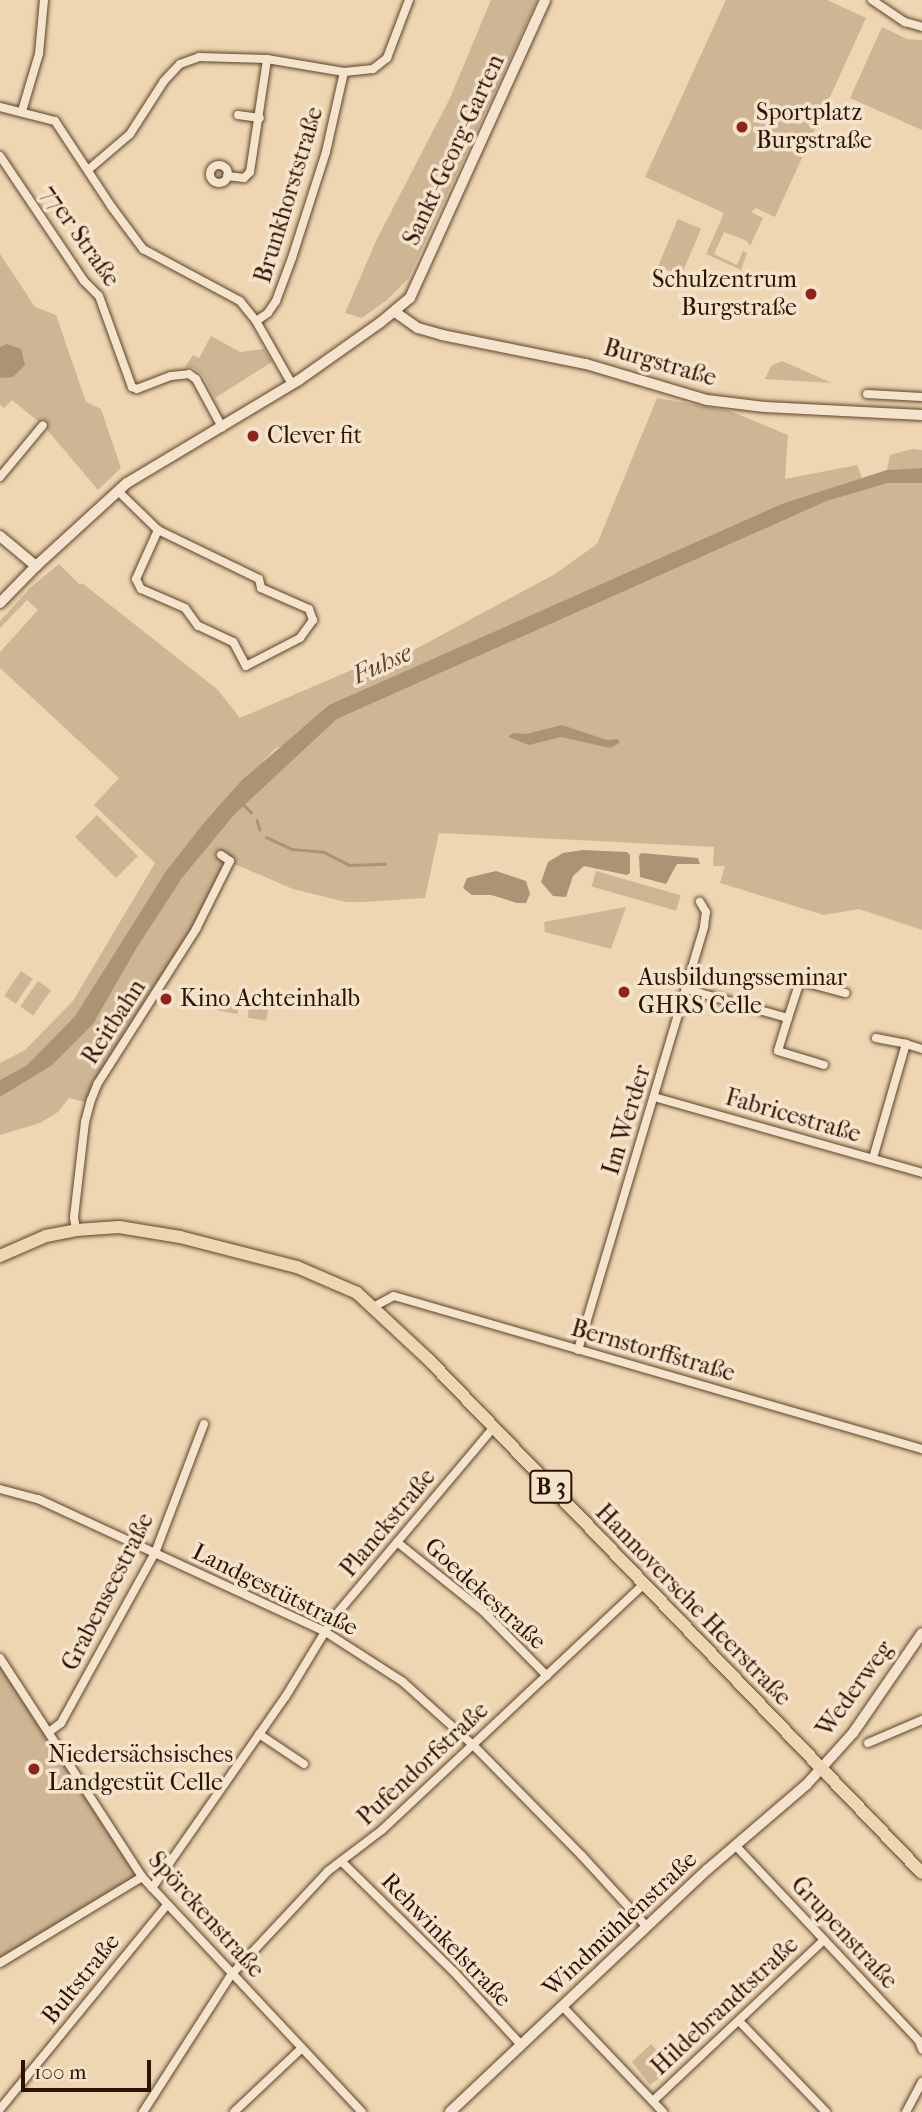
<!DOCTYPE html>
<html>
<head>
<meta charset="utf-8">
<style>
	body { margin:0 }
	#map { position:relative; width:922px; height:2112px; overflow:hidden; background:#efd6b2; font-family:"IM FELL French Canon",serif }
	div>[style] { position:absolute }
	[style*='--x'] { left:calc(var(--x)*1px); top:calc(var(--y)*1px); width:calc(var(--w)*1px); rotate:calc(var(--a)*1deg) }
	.green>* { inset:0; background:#ceb594; transform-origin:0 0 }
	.water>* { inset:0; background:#ad9375 }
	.stream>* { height:2.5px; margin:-1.25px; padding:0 1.25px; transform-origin:1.25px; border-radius:1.25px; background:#ad9375 }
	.roads { filter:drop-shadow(0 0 2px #5e432c) drop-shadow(0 0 2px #5e432c) }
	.street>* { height:8px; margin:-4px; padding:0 4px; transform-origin:4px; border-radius:4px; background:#f5e4cd }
	.street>.ring { margin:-4px; padding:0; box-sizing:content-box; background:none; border:8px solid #f5e4cd; border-radius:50% }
	.secondary>* { height:10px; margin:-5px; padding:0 5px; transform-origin:5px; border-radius:5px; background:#f5e4cd }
	.primary>* { height:12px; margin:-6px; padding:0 6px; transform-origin:6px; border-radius:6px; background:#efd6b2 }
	.dots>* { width:19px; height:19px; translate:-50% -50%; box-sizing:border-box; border:4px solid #f5e4cd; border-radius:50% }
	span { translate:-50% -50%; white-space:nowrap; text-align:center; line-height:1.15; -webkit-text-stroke:7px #f5e4cd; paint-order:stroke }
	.shield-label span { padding:2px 5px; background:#f5e4cd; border:2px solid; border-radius:5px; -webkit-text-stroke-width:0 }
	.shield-label { font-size:23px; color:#2e1200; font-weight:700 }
	.poi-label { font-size:24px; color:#2e1200 }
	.left { translate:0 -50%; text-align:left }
	.right { translate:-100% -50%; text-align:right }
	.street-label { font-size:24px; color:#2e1200 }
	.water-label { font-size:26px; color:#61462f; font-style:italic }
	.scale { position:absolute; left:21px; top:2060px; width:130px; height:32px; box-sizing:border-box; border:4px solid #2e1200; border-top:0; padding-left:9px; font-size:21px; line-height:24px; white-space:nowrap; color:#2e1200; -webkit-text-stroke:5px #f5e4cd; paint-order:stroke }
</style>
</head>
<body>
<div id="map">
	<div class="green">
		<div style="clip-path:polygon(491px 0,537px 0,408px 279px,387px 300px,362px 318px,345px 313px,376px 241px,450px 98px)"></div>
		<div style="clip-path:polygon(726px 0,827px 0,866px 18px,775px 217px,756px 208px,751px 212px,763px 218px,750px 246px,747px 241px,724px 232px,714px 254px,737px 265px,743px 251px,747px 253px,741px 270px,706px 254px,724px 213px,645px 177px)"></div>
		<div style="clip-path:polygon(882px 27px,907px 39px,922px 40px,922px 130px,850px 98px)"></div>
		<div style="left:678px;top:219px;width:25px;height:51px;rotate:23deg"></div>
		<div style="clip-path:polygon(0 254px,35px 307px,56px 315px,86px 402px,101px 409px,121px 468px,98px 490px,44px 426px,12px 400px,4px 408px,0 405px)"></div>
		<div style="clip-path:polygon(211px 336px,240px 352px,264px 349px,272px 362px,215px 398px,203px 375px,194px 368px,185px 367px,193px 355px,199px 358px)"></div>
		<div style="clip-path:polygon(782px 361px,832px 383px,765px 379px,771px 366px)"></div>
		<div style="clip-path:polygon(657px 398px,730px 411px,788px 435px,785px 479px,857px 465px,862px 478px,784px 503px,275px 749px,202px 825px,166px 871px,75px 1016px,27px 1065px,0 1080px,0 1063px,25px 1050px,73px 1001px,155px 863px,94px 805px,119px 778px,0 668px,0 652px,38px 610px,27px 600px,0 628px,0 621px,31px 587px,59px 564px,80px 585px,82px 583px,217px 689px,240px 718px,405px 647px,410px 652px,555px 574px,597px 544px)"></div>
		<div style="clip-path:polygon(913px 449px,922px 450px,922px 468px,887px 470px,890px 455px)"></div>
		<div style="clip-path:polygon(888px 483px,922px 483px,922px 930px,859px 909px,824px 915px,720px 883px,725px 866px,713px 866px,714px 847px,439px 833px,425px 898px,364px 902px,346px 902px,293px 889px,230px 862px,184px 948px,114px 1061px,93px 1104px,69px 1098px,58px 1112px,40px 1123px,0 1135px,0 1097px,51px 1066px,182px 878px,235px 814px,337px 719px,827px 501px)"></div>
		<div style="left:97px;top:815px;width:58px;height:31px;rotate:45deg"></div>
		<div style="left:596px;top:871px;width:88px;height:16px;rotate:16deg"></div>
		<div style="clip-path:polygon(626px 907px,611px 949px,545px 932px,544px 922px)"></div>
		<div style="left:21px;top:971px;width:14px;height:30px;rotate:34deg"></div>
		<div style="left:38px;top:981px;width:16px;height:31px;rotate:35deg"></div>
		<div style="left:207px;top:996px;width:33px;height:12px;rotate:11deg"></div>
		<div style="left:251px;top:996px;width:19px;height:22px;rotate:9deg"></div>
		<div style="clip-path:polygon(0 1663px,137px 1876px,0 1960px)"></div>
		<div style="clip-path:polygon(651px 2044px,673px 2068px,650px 2085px,632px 2062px)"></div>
	</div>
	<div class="water">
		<div style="clip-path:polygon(7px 344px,21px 349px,25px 365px,13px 377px,0 378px,0 347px)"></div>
		<div style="clip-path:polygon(922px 468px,922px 483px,888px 483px,827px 501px,337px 719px,235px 814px,182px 878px,136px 949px,93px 1024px,51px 1066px,0 1097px,0 1080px,27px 1065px,75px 1016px,166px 871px,202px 825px,242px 780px,329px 705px,784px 503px,887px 470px)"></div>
		<div style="clip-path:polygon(562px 725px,607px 740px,618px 739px,620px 743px,610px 748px,561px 737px,529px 745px,508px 737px,513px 733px,526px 734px)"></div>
		<div style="clip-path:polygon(583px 850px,627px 852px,630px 855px,630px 873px,627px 875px,584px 866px,573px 876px,566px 897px,553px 896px,541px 882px,548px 862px,563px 853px)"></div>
		<div style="clip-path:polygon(641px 853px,698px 858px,700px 864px,677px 864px,666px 884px,640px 877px,639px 856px)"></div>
		<div style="clip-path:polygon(496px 871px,526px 881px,530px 894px,526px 903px,517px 903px,491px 895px,472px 895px,463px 888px,467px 878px)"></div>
	</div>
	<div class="stream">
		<div style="--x:244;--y:805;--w:10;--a:45"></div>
		<div style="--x:257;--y:820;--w:10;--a:73"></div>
		<div style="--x:266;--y:837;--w:29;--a:25"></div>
		<div style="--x:292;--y:849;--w:32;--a:5"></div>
		<div style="--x:324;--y:852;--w:28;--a:27"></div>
		<div style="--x:349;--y:865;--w:36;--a:-2"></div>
	</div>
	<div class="roads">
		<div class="street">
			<div style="--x:872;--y:0;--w:40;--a:34"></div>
			<div style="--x:905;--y:22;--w:18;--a:16"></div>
			<div style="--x:344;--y:72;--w:29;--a:-6"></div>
			<div style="--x:373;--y:69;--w:18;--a:-38"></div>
			<div style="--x:387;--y:58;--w:62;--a:-69.2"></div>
			<div style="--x:0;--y:107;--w:57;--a:14.3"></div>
			<div style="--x:55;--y:121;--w:102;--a:56.6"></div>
			<div style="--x:111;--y:206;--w:54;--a:53.3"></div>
			<div style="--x:143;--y:249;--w:110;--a:28.2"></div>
			<div style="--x:240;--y:301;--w:26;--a:51"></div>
			<div style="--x:256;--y:321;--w:73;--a:60.3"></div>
			<div style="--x:22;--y:111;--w:59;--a:-73.4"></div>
			<div style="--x:39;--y:54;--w:54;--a:-84.7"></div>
			<div style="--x:238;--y:115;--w:22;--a:8"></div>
			<div style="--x:0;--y:156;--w:151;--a:56.1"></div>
			<div style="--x:84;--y:281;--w:21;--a:45"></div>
			<div style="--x:99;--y:296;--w:97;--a:70.1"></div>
			<div style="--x:132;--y:387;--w:5;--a:22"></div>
			<div style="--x:137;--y:389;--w:36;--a:-21"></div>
			<div style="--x:171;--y:376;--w:18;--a:-6"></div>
			<div style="--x:189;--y:374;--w:9;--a:36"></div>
			<div style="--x:196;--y:379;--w:55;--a:61.6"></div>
			<div class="ring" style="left:210px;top:165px;width:10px;height:10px"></div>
			<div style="--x:88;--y:170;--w:55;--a:-40.6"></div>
			<div style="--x:130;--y:134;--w:63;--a:-57.3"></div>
			<div style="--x:164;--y:81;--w:23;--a:-47"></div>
			<div style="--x:180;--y:64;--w:20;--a:-20"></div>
			<div style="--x:199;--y:57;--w:68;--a:1.7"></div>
			<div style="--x:267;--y:59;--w:78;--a:9.6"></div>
			<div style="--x:344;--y:72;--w:82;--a:102.7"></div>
			<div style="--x:326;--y:152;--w:111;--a:107.8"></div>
			<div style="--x:292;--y:258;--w:46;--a:110.4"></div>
			<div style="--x:276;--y:301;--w:14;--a:124"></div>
			<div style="--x:268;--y:313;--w:14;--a:146"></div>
			<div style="--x:227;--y:176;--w:17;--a:7"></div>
			<div style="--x:244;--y:178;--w:8;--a:-45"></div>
			<div style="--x:250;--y:172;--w:114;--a:-81.4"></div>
			<div style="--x:867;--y:394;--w:55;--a:3.1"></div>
			<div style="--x:0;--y:477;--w:67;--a:-50.4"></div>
			<div style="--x:118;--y:491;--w:56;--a:44.3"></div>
			<div style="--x:158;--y:530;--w:112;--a:25.9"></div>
			<div style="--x:259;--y:579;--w:9;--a:77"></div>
			<div style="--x:261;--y:588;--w:52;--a:23.6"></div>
			<div style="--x:309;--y:609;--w:12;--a:70"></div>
			<div style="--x:313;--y:620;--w:22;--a:126"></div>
			<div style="--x:300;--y:638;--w:61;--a:152.6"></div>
			<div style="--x:246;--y:666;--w:27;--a:-118"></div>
			<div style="--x:233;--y:642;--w:38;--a:-155"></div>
			<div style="--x:198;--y:626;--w:22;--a:-126"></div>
			<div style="--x:185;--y:608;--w:48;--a:-156.6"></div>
			<div style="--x:141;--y:589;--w:11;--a:-117"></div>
			<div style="--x:136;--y:579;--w:54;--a:-65.8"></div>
			<div style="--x:686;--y:989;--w:106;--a:15.9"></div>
			<div style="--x:788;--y:1018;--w:34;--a:107"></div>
			<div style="--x:778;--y:1051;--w:48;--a:16.9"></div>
			<div style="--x:788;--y:1018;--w:39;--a:-72"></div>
			<div style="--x:800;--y:981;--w:47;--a:14.9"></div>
			<div style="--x:876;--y:1038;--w:31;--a:11"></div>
			<div style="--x:654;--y:1097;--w:279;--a:15.8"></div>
			<div style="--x:873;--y:1158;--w:119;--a:-73.9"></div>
			<div style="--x:906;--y:1044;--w:17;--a:17"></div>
			<div style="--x:76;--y:1230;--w:13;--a:-99"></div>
			<div style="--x:74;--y:1217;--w:96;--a:-83.4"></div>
			<div style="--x:85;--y:1122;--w:23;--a:-75"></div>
			<div style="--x:91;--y:1100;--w:18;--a:-68"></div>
			<div style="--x:98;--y:1083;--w:183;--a:-57.5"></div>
			<div style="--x:196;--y:929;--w:76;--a:-63.4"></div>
			<div style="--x:230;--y:861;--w:11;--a:-146"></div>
			<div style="--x:375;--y:1306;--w:21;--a:-28"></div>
			<div style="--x:394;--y:1296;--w:550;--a:16.16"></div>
			<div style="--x:578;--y:1350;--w:442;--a:-73.4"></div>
			<div style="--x:704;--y:926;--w:14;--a:-82"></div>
			<div style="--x:706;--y:912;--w:12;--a:-121"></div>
			<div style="--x:0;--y:1489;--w:39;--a:15"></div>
			<div style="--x:38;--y:1499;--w:315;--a:24.8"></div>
			<div style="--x:324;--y:1631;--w:94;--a:32.8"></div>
			<div style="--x:403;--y:1682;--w:94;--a:42"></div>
			<div style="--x:473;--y:1745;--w:156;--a:45.5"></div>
			<div style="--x:582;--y:1856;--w:96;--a:47.5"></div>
			<div style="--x:397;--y:1542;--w:110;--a:38.7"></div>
			<div style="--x:483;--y:1611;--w:91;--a:45.4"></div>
			<div style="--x:0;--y:1658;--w:261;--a:57"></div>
			<div style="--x:142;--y:1877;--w:322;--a:46.9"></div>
			<div style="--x:49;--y:1732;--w:15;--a:-37"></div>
			<div style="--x:61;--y:1723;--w:194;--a:-61.1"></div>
			<div style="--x:155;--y:1553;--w:138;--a:-69.2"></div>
			<div style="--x:259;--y:1734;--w:54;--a:33.7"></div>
			<div style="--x:868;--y:1743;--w:59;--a:-23.1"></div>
			<div style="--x:735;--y:1845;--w:269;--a:46.8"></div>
			<div style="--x:919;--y:2041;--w:9;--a:69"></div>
			<div style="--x:342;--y:1862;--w:157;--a:44.5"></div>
			<div style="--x:454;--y:1972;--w:100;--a:47.4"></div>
			<div style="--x:152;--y:1888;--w:234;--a:-55.1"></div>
			<div style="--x:286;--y:1696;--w:92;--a:-58.7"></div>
			<div style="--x:334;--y:1617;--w:247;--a:-49.9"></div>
			<div style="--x:0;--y:1963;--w:166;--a:-31.2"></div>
			<div style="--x:563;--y:2007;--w:145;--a:46.4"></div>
			<div style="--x:739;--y:2021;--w:126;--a:46.3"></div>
			<div style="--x:653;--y:2101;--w:235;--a:-43.3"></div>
			<div style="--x:0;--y:2109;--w:262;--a:-50.7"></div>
			<div style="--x:143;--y:2112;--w:163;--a:-57.3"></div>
			<div style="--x:231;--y:1975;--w:142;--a:-47"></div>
			<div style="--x:328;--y:1871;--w:68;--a:-37.2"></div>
			<div style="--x:382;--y:1830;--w:359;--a:-43.2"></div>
			<div style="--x:234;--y:2112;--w:93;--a:-43.3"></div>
			<div style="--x:906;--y:2112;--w:34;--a:-62"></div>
		</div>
		<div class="secondary">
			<div style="--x:395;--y:312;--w:28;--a:35"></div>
			<div style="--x:418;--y:328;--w:25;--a:16"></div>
			<div style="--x:442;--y:335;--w:147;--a:11.4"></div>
			<div style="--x:586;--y:364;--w:126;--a:16.6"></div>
			<div style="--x:707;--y:400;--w:58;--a:6.9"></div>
			<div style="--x:765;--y:407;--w:157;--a:2.9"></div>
			<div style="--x:0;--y:536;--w:47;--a:39.8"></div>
			<div style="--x:0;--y:603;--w:52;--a:-45.8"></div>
			<div style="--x:36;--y:566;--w:123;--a:-42.4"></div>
			<div style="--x:127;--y:483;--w:200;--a:-30.9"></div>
			<div style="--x:299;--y:380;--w:100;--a:-35.3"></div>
			<div style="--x:381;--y:322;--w:38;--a:-40"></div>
			<div style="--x:410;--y:298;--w:327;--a:-65.6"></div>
			<div style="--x:450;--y:2112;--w:354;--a:-43.3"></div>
			<div style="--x:708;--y:1869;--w:130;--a:-40.6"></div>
			<div style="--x:807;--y:1784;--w:69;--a:-48"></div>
			<div style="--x:853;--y:1733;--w:121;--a:-55.4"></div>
		</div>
		<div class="primary">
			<div style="--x:0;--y:1256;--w:50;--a:-23.5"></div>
			<div style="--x:46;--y:1236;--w:31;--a:-11"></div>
			<div style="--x:76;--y:1230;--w:43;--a:-4"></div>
			<div style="--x:119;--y:1227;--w:62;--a:9.3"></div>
			<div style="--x:180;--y:1237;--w:121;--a:14.4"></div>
			<div style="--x:297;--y:1267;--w:65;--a:23.4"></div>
			<div style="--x:357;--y:1293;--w:98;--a:42.9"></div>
			<div style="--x:429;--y:1360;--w:711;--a:46.14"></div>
		</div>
	</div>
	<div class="dots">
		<div style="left:742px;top:127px;background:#8f2418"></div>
		<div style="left:811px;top:294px;background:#8f2418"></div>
		<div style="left:253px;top:436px;background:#8f2418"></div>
		<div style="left:624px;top:992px;background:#8f2418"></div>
		<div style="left:166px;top:999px;background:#8f2418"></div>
		<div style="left:34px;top:1769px;background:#8f2418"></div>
	</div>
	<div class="shield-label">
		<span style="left:551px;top:1487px">B 3</span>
	</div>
	<div class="poi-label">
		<span class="left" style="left:756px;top:127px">Sportplatz<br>Burgstraße</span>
		<span class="right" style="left:797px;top:294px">Schulzentrum<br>Burgstraße</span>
		<span class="left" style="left:267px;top:436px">Clever fit</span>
		<span class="left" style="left:638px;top:992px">Ausbildungsseminar<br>GHRS Celle</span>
		<span class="left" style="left:180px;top:999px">Kino Achteinhalb</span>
		<span class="left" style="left:48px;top:1769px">Niedersächsisches<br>Landgestüt Celle</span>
	</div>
	<div class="street-label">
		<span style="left:454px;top:150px;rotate:-65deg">Sankt-Georg-Garten</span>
		<span style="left:289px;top:195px;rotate:-73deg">Brunkhorststraße</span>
		<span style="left:80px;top:236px;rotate:55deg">77er Straße</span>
		<span style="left:660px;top:363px;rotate:16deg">Burgstraße</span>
		<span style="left:114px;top:1022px;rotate:-57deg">Reitbahn</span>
		<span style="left:793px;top:1116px;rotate:16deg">Fabricestraße</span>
		<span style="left:627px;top:1120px;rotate:-73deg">Im Werder</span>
		<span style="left:653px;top:1351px;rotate:16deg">Bernstorffstraße</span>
		<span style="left:388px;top:1523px;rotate:-50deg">Planckstraße</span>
		<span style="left:275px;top:1590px;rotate:26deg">Landgestütstraße</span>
		<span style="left:108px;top:1592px;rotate:-63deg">Grabenseestraße</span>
		<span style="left:485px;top:1594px;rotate:42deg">Goedekestraße</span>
		<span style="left:693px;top:1605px;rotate:46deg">Hannoversche Heerstraße</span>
		<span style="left:855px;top:1689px;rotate:-54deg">Wederweg</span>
		<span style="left:423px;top:1764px;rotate:-43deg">Pufendorfstraße</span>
		<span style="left:206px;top:1915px;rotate:48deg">Spörckenstraße</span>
		<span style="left:620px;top:1924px;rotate:-43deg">Windmühlenstraße</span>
		<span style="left:844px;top:1933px;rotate:47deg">Grupenstraße</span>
		<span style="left:446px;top:1940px;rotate:46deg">Rehwinkelstraße</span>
		<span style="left:81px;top:1979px;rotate:-51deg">Bultstraße</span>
		<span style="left:725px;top:2006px;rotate:-43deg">Hildebrandtstraße</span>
	</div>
	<div class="water-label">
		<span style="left:382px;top:664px;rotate:-24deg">Fuhse</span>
	</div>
	<div class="scale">100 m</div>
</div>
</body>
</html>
